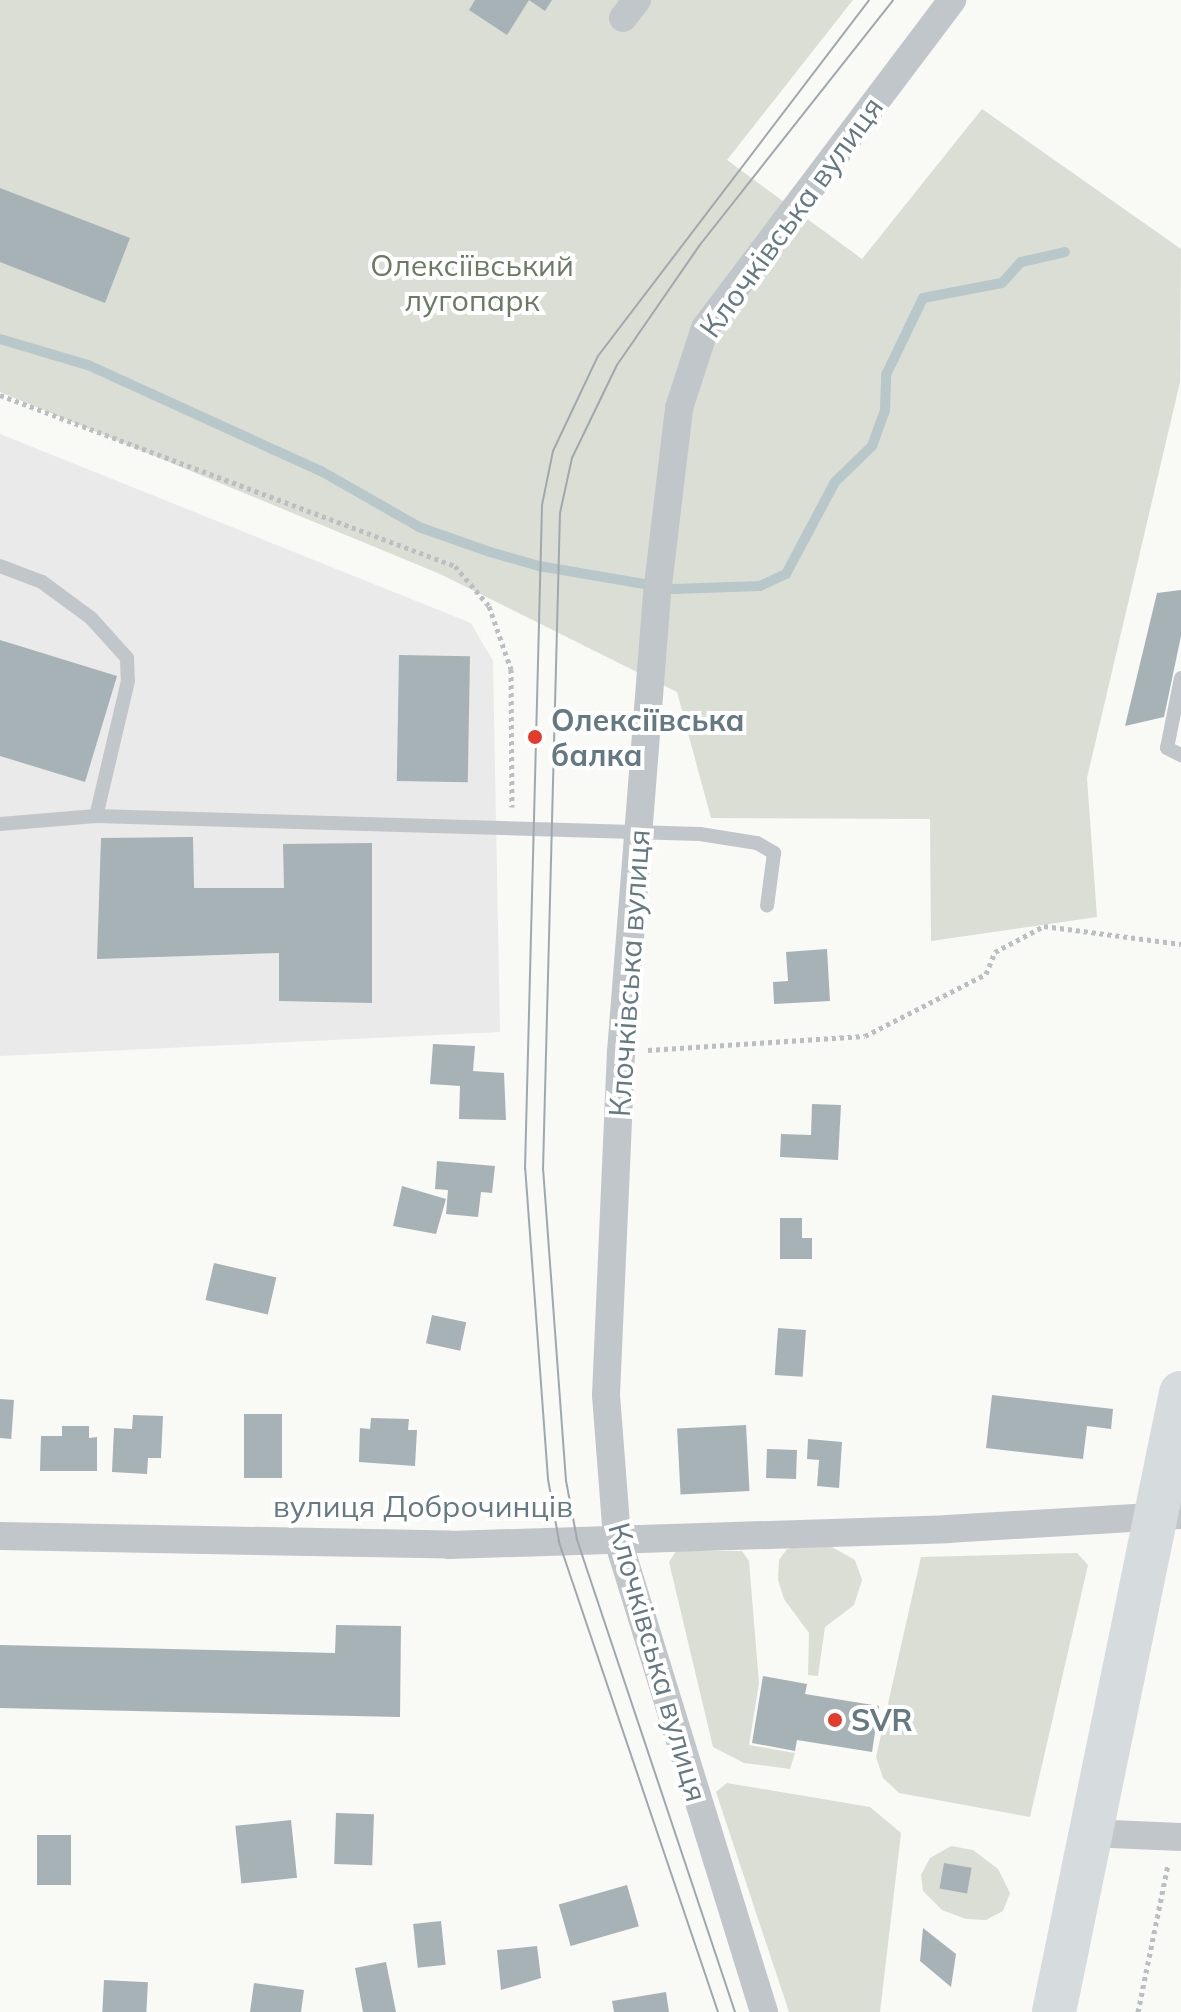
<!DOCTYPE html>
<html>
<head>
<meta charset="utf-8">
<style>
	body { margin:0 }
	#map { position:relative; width:1181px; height:2012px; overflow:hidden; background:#f9f9f6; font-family:Mulish,sans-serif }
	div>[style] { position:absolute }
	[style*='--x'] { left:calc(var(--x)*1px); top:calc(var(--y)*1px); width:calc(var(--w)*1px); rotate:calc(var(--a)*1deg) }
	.built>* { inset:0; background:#eaeaea }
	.green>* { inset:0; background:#daded5 }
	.stream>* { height:10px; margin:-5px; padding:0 5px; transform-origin:5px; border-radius:5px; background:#b8c7c9 }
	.building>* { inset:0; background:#a7b2b6; transform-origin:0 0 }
	.path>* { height:5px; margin-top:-2.5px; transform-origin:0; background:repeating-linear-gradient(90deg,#babfc1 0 4px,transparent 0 8px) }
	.service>* { height:14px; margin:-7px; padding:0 7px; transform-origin:7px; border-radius:7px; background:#c0c6c9 }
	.minor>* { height:28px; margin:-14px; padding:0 14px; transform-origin:14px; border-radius:14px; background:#c0c6c9 }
	.primary>* { height:44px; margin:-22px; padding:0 22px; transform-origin:22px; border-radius:22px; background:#d6dbde }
	.tram>* { height:2px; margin:-1px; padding:0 1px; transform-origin:1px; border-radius:1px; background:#9fa9ad }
	.dots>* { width:22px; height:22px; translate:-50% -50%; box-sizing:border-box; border:4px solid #fff; border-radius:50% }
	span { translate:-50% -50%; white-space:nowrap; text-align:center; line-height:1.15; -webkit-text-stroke:8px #fff; paint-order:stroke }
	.street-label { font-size:30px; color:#647981 }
	.park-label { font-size:30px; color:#6a7a63 }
	.poi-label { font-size:30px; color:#647981; font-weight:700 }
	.left { translate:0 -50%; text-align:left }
</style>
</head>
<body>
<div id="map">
	<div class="built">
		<div style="clip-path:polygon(0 434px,471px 623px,493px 661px,500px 1032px,0 1056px)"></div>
	</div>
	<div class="green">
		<div style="clip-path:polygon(0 0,853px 0,727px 160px,862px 259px,982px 109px,1181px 249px,1180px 382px,1087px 778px,1097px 917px,931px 941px,930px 819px,711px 818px,677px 692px,440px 574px,0 392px)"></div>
		<div style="clip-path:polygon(811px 1544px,830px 1546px,855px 1560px,862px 1580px,854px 1605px,825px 1627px,818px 1676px,808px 1675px,809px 1633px,784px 1599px,778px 1580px,779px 1560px,787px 1549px)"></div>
		<div style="clip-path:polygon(676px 1551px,742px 1551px,749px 1561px,759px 1683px,749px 1745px,795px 1753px,790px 1769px,744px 1763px,713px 1747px,669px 1562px)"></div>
		<div style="clip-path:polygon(1077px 1553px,1088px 1565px,1030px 1817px,899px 1793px,883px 1778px,876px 1757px,921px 1557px)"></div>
		<div style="clip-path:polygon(727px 1783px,870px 1807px,901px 1833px,880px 2012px,789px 2012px,716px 1792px)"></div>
		<div style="clip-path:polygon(951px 1846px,973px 1850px,998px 1869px,1010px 1893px,1003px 1911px,986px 1920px,966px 1919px,942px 1910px,923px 1891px,921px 1875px,930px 1858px)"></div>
	</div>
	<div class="stream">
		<div style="--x:0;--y:339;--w:92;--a:16.5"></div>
		<div style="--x:88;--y:365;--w:256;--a:24.5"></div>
		<div style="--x:321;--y:471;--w:113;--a:29.7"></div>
		<div style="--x:419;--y:527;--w:75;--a:19.4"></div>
		<div style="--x:490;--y:552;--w:51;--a:15.9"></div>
		<div style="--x:539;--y:566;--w:137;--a:9.7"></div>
		<div style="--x:674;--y:589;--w:86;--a:-2"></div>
		<div style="--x:760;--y:586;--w:29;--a:-25"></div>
		<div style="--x:786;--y:574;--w:104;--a:-62"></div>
		<div style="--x:835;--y:482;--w:52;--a:-44.2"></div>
		<div style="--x:872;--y:446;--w:38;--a:-70"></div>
		<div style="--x:885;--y:410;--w:35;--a:-88"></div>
		<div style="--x:886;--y:375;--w:85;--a:-64.3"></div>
		<div style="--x:923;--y:298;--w:80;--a:-10.8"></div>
		<div style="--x:1002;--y:283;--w:28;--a:-48"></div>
		<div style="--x:1021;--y:262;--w:45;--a:-12.8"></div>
	</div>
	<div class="building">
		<div style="clip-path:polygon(475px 0,552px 0,545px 11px,529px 0,507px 35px,469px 10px)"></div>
		<div style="clip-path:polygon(0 188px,130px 238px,105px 303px,0 262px)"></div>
		<div style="clip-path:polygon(1181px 590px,1181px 636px,1164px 717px,1125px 726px,1157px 593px)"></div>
		<div style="clip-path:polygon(0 640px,117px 676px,85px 782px,0 756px)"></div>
		<div style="left:399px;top:655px;width:71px;height:126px;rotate:1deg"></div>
		<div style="clip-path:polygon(193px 837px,194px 888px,284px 888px,283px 844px,372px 843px,372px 1003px,279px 1001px,279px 953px,97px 959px,101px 838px)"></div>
		<div style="clip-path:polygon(827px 949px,830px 1001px,774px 1004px,773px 982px,788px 981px,786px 952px)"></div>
		<div style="clip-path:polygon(433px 1044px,475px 1046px,473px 1071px,504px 1073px,506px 1120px,459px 1119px,460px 1086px,430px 1084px)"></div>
		<div style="clip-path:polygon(812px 1104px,841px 1105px,838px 1160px,780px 1157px,781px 1134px,811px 1135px)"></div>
		<div style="clip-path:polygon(437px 1161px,495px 1166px,492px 1193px,481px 1192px,478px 1217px,446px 1214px,448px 1190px,435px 1189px)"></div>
		<div style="clip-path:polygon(402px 1186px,446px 1199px,436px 1234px,393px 1226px)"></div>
		<div style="clip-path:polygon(780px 1218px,802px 1218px,802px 1238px,812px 1238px,812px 1259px,780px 1259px)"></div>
		<div style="left:214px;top:1263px;width:64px;height:38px;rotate:13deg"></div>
		<div style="left:432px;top:1315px;width:35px;height:29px;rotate:12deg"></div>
		<div style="left:778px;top:1328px;width:28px;height:47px;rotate:4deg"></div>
		<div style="clip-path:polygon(992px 1395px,1113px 1409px,1111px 1429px,1087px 1426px,1083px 1459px,986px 1448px)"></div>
		<div style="left:0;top:1399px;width:14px;height:39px;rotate:4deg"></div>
		<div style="left:244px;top:1414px;width:38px;height:64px"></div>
		<div style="clip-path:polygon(133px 1415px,163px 1416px,161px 1458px,148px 1458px,147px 1474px,112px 1472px,114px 1428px,132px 1429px)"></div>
		<div style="clip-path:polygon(371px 1418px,409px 1419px,408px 1430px,417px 1430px,415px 1466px,359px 1462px,360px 1428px,370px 1429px)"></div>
		<div style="left:746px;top:1425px;width:66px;height:69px;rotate:87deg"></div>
		<div style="clip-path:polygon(62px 1426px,89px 1426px,89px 1438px,97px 1437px,97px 1471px,40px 1471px,41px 1436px,62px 1436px)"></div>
		<div style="clip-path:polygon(808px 1439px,842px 1442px,839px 1488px,817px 1486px,819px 1460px,807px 1459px)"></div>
		<div style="left:767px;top:1449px;width:30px;height:29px;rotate:2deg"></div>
		<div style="clip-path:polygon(336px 1625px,401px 1626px,400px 1717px,0 1708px,0 1645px,335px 1653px)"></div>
		<div style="clip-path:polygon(763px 1676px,807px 1684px,805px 1694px,879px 1706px,872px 1752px,797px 1740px,795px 1751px,752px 1743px)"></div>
		<div style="left:336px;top:1813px;width:38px;height:51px;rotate:2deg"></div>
		<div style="left:291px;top:1820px;width:58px;height:56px;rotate:84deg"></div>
		<div style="left:37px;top:1835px;width:34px;height:50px"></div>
		<div style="left:944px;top:1863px;width:28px;height:26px;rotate:10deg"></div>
		<div style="left:627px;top:1885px;width:43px;height:71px;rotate:74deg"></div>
		<div style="left:441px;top:1921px;width:44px;height:28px;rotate:84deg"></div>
		<div style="clip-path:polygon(923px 1928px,956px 1954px,951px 1987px,920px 1961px)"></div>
		<div style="clip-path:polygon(537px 1946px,541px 1978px,501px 1990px,497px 1950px)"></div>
		<div style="clip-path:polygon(386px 1962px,396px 2012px,363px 2012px,355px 1968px)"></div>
		<div style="left:104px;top:1980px;width:44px;height:32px;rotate:3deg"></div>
		<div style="clip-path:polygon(254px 1983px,304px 1990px,301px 2012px,250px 2012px)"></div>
		<div style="clip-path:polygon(666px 1992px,669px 2012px,614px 2012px,612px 2001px)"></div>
	</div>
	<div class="path">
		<div style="--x:0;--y:395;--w:486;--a:20.6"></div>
		<div style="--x:455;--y:566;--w:52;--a:49.6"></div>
		<div style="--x:489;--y:606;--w:67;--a:70.8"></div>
		<div style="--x:511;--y:669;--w:138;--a:89.6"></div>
		<div style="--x:648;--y:1050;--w:217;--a:-3.7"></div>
		<div style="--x:865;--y:1036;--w:136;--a:-27.1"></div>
		<div style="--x:986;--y:974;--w:24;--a:-68"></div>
		<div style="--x:995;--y:952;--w:55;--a:-28"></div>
		<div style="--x:1044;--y:926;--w:138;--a:7.5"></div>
		<div style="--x:1138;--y:2012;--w:150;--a:-78.5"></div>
	</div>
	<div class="service">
		<div style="--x:0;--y:566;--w:45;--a:20.9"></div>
		<div style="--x:42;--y:582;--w:61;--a:36.3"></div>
		<div style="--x:91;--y:618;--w:54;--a:48"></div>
		<div style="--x:127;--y:658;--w:23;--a:88"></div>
		<div style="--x:128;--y:681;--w:139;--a:103.3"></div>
		<div style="--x:1181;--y:678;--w:71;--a:101.3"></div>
		<div style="--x:1167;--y:748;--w:16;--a:27"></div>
		<div style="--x:0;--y:824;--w:96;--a:-4.8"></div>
		<div style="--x:96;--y:816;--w:604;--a:1.71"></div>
		<div style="--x:700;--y:834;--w:58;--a:9"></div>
		<div style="--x:757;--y:843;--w:20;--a:30"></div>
		<div style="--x:774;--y:853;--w:53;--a:97.5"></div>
	</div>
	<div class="minor">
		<div style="--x:623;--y:18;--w:23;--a:-52"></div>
		<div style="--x:0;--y:1536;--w:449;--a:1.1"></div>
		<div style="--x:449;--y:1545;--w:498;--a:-1.8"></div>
		<div style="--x:947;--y:1529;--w:234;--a:-3.4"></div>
		<div style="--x:1088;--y:1833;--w:93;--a:2.5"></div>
		<div style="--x:764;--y:2012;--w:496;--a:-107.2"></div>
		<div style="--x:617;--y:1538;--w:143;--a:-94.4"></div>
		<div style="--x:606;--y:1395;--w:343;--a:-87.5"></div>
		<div style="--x:621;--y:1052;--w:468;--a:-85.5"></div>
		<div style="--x:658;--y:585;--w:178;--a:-83.2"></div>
		<div style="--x:679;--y:408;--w:84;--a:-72"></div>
		<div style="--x:705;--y:328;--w:411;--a:-53"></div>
	</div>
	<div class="primary">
		<div style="--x:1054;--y:2012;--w:632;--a:-78.41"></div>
	</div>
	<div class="tram">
		<div style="--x:718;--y:2012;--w:497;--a:-108.7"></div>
		<div style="--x:559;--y:1541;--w:63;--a:-100.1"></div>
		<div style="--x:548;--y:1479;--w:311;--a:-94.2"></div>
		<div style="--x:525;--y:1169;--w:664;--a:-88.53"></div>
		<div style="--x:542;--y:505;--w:55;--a:-78.5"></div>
		<div style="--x:553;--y:451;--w:105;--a:-64.7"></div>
		<div style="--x:598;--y:356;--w:447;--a:-52.7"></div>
		<div style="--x:735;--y:2012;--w:499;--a:-108.5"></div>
		<div style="--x:577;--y:1539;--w:59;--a:-100.7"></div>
		<div style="--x:566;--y:1481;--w:312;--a:-94.2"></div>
		<div style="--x:543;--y:1170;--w:657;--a:-88.52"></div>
		<div style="--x:560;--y:513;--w:56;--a:-77.7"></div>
		<div style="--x:572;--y:458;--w:103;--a:-64.2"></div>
		<div style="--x:617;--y:365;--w:145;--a:-55.4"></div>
		<div style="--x:699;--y:246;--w:313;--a:-51.7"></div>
	</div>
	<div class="dots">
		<div style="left:535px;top:737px;background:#e33c2c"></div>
		<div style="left:835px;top:1720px;background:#e33c2c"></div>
	</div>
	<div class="street-label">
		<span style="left:791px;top:217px;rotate:-54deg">Клочківська вулиця</span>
		<span style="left:629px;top:973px;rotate:-86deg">Клочківська вулиця</span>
		<span style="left:423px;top:1506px">вулиця Доброчинців</span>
		<span style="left:658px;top:1662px;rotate:74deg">Клочківська вулиця</span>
	</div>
	<div class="park-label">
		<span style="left:472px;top:282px">Олексіївський<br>лугопарк</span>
	</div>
	<div class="poi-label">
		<span class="left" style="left:551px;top:737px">Олексіївська<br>балка</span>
		<span class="left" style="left:851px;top:1720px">SVR</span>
	</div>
</div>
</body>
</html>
